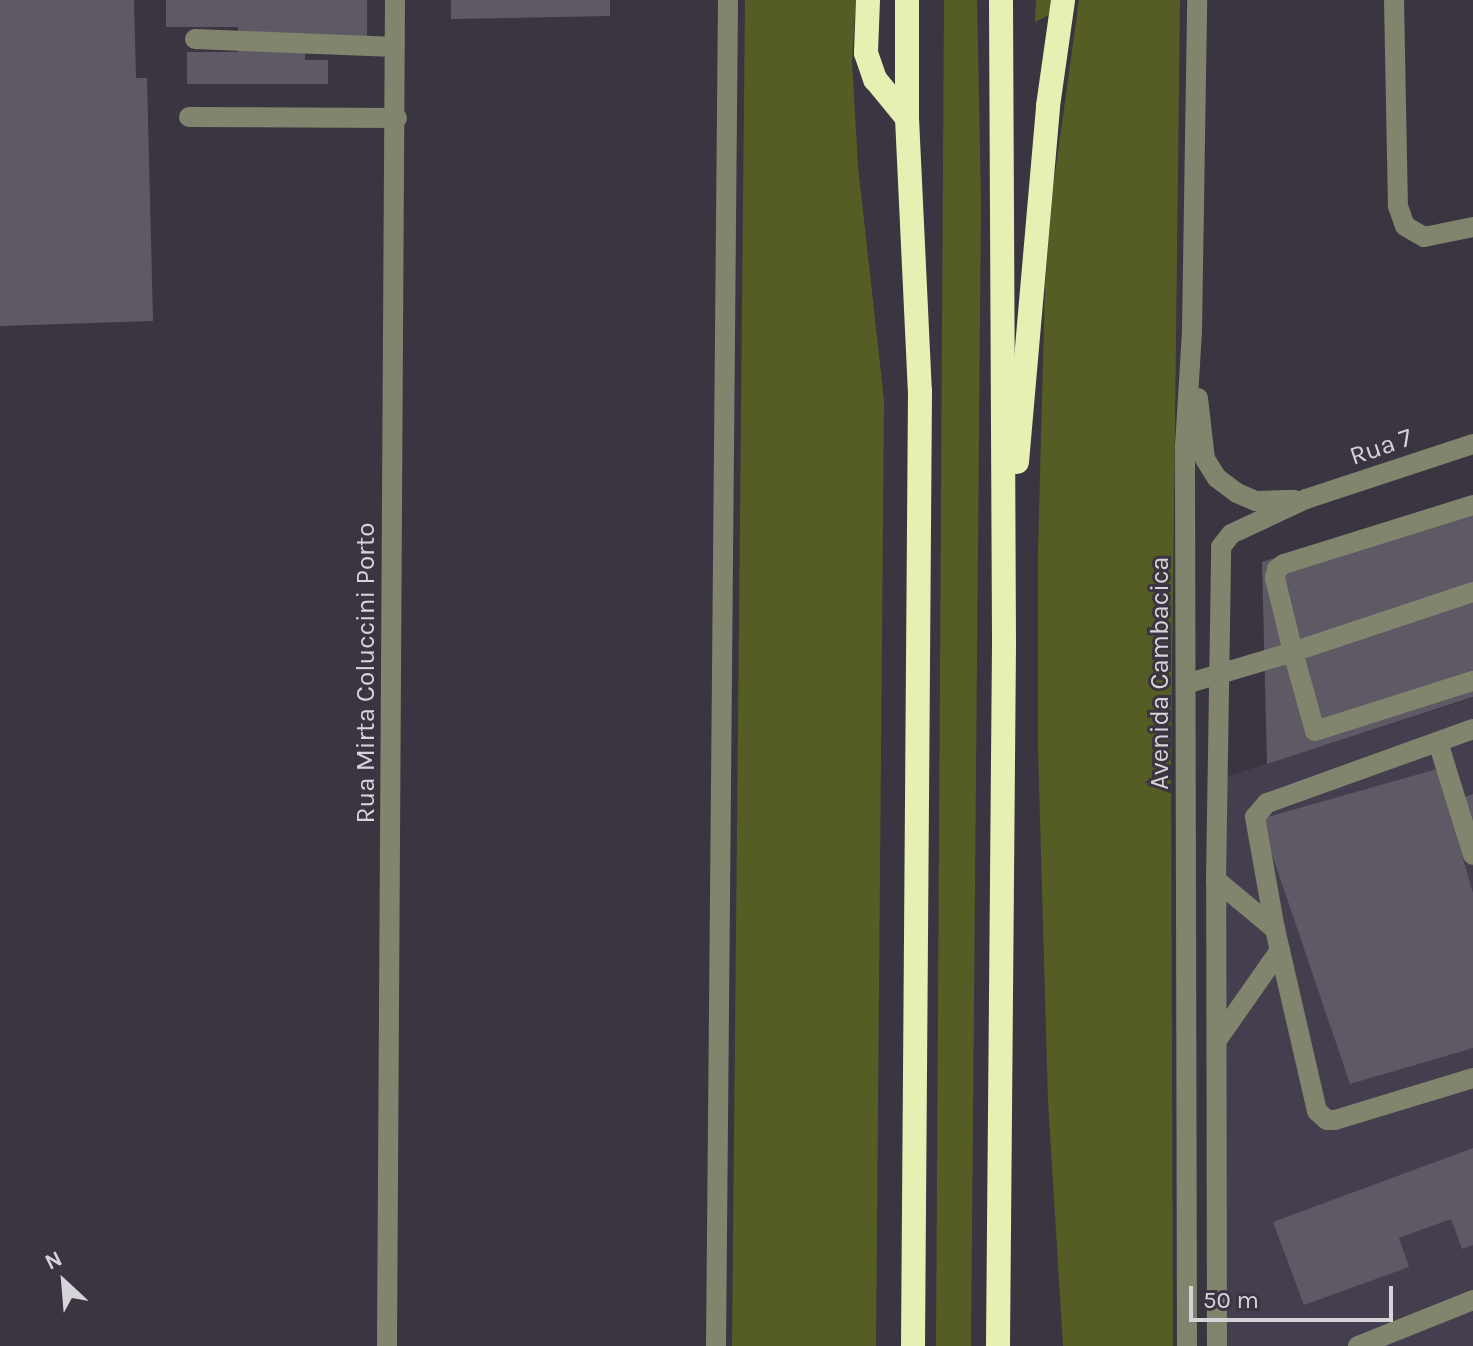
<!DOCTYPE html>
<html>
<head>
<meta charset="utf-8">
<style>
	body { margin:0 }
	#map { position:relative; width:1473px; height:1346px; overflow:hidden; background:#3a3540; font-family:Karla,sans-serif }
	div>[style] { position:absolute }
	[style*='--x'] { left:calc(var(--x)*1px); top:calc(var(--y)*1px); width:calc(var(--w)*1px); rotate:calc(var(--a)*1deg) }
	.built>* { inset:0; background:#453e4e }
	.green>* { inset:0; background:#555d24 }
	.building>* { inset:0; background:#5e5964 }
	.minor>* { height:20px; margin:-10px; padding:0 10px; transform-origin:10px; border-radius:10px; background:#81856d }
	.highway>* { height:24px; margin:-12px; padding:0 12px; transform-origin:12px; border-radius:12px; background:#e6f0b3 }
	span { translate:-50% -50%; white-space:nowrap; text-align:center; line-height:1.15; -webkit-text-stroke:6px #3a3540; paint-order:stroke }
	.street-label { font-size:26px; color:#d6d3d9 }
	.north { position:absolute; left:24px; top:1242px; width:80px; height:80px; -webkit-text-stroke:6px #3a3540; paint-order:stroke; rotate:334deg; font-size:22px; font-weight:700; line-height:32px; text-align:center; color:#d6d3d9 }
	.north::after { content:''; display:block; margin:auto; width:28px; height:36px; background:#d6d3d9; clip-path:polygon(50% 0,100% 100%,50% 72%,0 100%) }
	.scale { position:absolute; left:1189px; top:1286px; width:204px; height:36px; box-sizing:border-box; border:4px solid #d6d3d9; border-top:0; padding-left:10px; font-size:24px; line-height:28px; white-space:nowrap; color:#d6d3d9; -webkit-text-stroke:6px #3a3540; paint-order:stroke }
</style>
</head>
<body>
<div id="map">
	<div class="built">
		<div style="clip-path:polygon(1473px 698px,1473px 1346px,1226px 1346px,1219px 779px)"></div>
	</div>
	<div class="green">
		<div style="clip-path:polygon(745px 0,856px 0,852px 62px,858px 166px,884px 400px,876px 1346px,732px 1346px)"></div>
		<div style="clip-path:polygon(944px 0,977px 0,981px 201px,971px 1346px,936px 1346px)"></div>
		<div style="clip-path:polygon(1036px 0,1053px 0,1051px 14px,1035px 22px)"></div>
		<div style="clip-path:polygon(1079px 0,1180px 0,1171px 765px,1173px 1346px,1063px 1346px,1048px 1101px,1038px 749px,1038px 552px,1045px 285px,1053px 188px)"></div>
	</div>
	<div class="building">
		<div style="clip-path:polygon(0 0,134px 0,136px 78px,147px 78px,153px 321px,0 326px)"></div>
		<div style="clip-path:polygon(166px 0,367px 0,367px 39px,305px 39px,305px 60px,328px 60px,328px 84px,187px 84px,187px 52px,238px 52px,238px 27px,166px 27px)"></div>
		<div style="clip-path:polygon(451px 0,610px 0,610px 16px,451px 19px)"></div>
		<div style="clip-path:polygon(1473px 496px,1473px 697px,1267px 764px,1262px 562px)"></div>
		<div style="clip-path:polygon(1437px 769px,1473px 893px,1473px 1048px,1350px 1084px,1260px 819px)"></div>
		<div style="clip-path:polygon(1473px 794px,1473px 831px,1462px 798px)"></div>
		<div style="clip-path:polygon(1473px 1148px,1473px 1245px,1462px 1249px,1451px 1219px,1399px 1238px,1409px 1267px,1304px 1305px,1273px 1222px)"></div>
	</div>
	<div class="minor">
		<div style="--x:1394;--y:0;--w:206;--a:88.9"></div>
		<div style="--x:1398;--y:206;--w:21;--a:71"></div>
		<div style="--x:1405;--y:226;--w:22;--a:30"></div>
		<div style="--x:1424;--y:237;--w:50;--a:-11.5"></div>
		<div style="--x:195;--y:39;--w:200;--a:2.3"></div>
		<div style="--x:189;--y:117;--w:208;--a:0.3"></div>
		<div style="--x:1198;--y:398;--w:61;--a:83.5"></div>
		<div style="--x:1205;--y:459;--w:22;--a:58"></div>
		<div style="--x:1217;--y:478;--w:25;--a:37"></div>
		<div style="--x:1237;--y:493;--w:21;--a:23"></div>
		<div style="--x:1256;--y:501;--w:38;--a:-2"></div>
		<div style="--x:1473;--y:592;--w:190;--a:161.6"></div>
		<div style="--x:1293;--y:652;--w:82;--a:74.4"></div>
		<div style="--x:1315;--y:731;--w:166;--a:-17.6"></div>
		<div style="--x:1186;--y:684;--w:112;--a:-16.7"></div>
		<div style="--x:1293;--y:652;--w:76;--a:-103.7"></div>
		<div style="--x:1275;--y:578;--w:9;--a:-77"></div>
		<div style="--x:1277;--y:569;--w:9;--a:-36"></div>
		<div style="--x:1284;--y:564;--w:198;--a:-17.3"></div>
		<div style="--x:1473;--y:729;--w:219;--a:160.2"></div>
		<div style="--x:1267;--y:803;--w:18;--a:131"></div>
		<div style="--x:1255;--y:817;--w:114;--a:79.9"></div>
		<div style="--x:1275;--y:929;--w:187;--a:77"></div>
		<div style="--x:1317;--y:1111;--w:13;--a:42"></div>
		<div style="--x:1327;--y:1120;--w:8;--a:0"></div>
		<div style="--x:1335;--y:1120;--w:144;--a:-16.9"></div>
		<div style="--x:1438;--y:742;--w:118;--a:72.8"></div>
		<div style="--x:1216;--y:880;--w:77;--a:39.7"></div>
		<div style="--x:1217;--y:1040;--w:110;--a:-55"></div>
		<div style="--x:387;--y:1346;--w:1346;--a:-89.66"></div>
		<div style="--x:716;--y:1346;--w:1346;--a:-89.49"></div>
		<div style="--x:1187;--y:1346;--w:900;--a:-90.13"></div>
		<div style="--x:1185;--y:446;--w:115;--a:-86.5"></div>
		<div style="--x:1192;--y:331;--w:331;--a:-89.1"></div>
		<div style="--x:1217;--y:1346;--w:466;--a:-90.1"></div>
		<div style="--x:1216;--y:880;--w:333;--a:-89.1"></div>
		<div style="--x:1221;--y:547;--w:16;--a:-52"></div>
		<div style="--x:1231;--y:534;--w:83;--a:-25"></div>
		<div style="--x:1306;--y:499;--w:176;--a:-18.2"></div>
		<div style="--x:1358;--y:1346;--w:124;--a:-21.8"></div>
	</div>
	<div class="highway">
		<div style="--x:868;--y:0;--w:53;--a:92.2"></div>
		<div style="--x:866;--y:53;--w:28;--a:71"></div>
		<div style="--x:875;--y:79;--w:50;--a:50.6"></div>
		<div style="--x:907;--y:0;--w:118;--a:90"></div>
		<div style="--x:907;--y:118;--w:273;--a:87.3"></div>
		<div style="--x:920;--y:391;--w:955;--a:90.42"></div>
		<div style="--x:1017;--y:462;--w:357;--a:-85"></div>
		<div style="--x:1048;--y:106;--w:107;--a:-81.9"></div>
		<div style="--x:998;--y:1346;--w:706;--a:-89.51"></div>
		<div style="--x:1004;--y:640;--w:640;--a:-90.27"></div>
	</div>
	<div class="street-label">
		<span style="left:1381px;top:447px;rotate:-19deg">Rua 7</span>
		<span style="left:366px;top:673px;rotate:-90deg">Rua Mirta Coluccini Porto</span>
		<span style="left:1160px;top:673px;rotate:-90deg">Avenida Cambacica</span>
	</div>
	<div class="north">N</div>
	<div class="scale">50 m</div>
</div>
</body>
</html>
